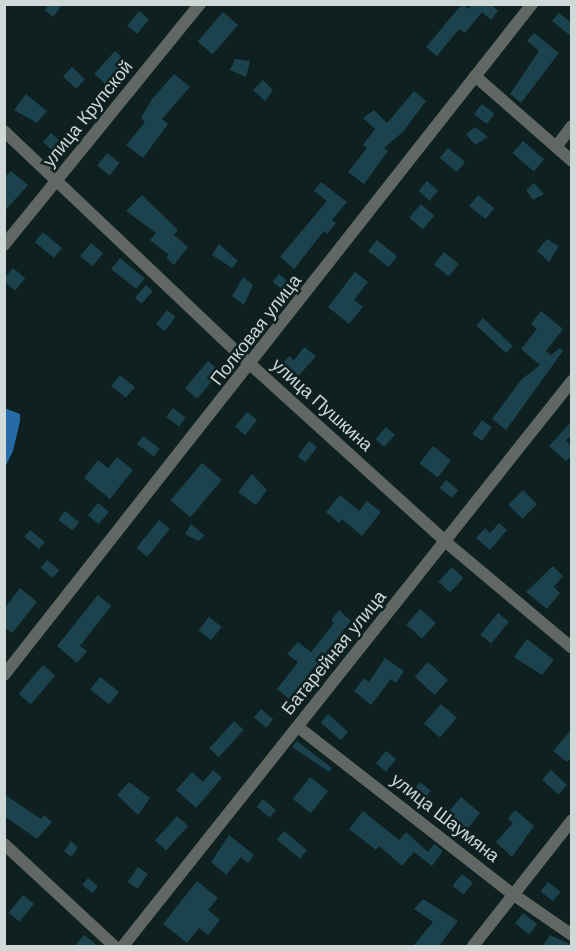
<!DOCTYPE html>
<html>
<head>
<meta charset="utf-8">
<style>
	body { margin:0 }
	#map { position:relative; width:576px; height:951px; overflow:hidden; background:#0e201f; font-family:Arial,sans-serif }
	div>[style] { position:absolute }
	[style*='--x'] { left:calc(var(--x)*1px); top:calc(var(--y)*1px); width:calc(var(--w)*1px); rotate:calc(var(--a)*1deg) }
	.water>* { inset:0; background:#246ba8 }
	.building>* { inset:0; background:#1b424d; transform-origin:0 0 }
	.minor>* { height:12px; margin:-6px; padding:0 6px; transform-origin:6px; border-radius:6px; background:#616864 }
	.tertiary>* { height:12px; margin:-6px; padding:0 6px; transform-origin:6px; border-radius:6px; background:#616864 }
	span { translate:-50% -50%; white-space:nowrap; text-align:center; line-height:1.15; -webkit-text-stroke:5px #0e201f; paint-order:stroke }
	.street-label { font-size:18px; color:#ced9d8 }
	.frame { position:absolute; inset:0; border:6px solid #ced9d8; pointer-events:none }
</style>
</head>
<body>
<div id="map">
	<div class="water">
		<div style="clip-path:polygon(4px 408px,20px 414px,20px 421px,13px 451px,5px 467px)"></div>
	</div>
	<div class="building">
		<div style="clip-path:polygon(49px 4px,63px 4px,53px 17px,45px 10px)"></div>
		<div style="clip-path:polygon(462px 4px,469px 9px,472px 4px,491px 4px,498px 11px,491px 20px,482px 12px,465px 33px,459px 29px,437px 56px,426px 47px)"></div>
		<div style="left:139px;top:11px;width:13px;height:19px;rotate:39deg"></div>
		<div style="left:223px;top:12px;width:20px;height:39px;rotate:41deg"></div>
		<div style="clip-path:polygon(559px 13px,572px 23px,572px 37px,552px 21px)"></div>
		<div style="clip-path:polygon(534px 33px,559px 53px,521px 103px,510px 94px,539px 51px,527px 41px)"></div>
		<div style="left:115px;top:51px;width:15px;height:31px;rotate:42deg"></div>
		<div style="clip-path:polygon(235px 59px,250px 61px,246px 77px,230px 70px)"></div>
		<div style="left:72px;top:67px;width:18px;height:13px;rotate:43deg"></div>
		<div style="clip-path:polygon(174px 74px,190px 87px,162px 119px,168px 124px,143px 158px,126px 145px,145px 122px,141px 118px,152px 99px)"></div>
		<div style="clip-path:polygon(263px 80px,273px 90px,265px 101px,253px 90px)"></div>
		<div style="clip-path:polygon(414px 91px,426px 101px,403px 132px,384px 148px,388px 151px,364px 184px,348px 172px,367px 148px,363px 145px,375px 129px,363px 118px,374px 110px,387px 123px)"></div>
		<div style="clip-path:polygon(26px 94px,47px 111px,37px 123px,14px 110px)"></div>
		<div style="left:482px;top:104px;width:16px;height:13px;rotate:38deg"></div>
		<div style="clip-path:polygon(475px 127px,488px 137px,475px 145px,466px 134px)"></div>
		<div style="left:51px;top:133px;width:15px;height:12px;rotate:42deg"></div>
		<div style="left:523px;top:141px;width:28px;height:16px;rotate:41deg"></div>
		<div style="left:448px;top:148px;width:22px;height:13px;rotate:39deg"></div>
		<div style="left:107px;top:153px;width:16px;height:16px;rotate:38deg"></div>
		<div style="clip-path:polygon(11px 171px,28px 185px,4px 212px,4px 178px)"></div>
		<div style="left:427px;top:181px;width:15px;height:13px;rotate:42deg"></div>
		<div style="clip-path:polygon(321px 182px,347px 202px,332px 220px,336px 223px,327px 234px,324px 231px,294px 269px,280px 257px,327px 201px,314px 191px)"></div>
		<div style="clip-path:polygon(534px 183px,544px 194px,533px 200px,526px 190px)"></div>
		<div style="clip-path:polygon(142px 195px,178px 230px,174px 235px,188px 247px,174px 265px,166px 258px,169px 255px,150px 240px,156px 233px,126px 211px)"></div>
		<div style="left:478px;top:195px;width:21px;height:14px;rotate:39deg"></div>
		<div style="left:421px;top:204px;width:18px;height:18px;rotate:41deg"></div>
		<div style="left:43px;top:232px;width:25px;height:13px;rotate:40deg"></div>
		<div style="clip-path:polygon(547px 239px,559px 246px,549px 262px,537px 251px)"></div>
		<div style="left:377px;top:240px;width:26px;height:14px;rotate:39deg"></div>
		<div style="left:91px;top:243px;width:16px;height:17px;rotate:40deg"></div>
		<div style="clip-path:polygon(219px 244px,238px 261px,232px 268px,212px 255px)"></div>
		<div style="left:444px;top:252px;width:19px;height:16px;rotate:39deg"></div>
		<div style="left:120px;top:258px;width:32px;height:14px;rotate:39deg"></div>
		<div style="left:13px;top:268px;width:16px;height:16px;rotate:40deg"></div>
		<div style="clip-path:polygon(355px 272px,368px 282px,354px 300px,363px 307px,349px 324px,328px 307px)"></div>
		<div style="left:279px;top:274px;width:14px;height:10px;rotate:39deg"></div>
		<div style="clip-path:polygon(243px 277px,253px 285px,244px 305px,232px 296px)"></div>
		<div style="left:146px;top:285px;width:9px;height:17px;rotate:41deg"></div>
		<div style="left:167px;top:310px;width:11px;height:18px;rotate:38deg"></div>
		<div style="clip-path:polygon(541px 311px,563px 329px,546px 351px,551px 355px,560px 348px,563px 351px,506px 430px,492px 419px,521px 380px,540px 365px,521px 349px,537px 329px,531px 324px)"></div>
		<div style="left:483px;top:318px;width:41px;height:10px;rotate:43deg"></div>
		<div style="clip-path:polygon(304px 347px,316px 356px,296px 379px,280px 367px,289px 356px,294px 360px)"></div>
		<div style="left:208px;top:361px;width:16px;height:36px;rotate:40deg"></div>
		<div style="left:120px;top:375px;width:19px;height:14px;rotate:39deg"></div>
		<div style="left:173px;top:408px;width:16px;height:11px;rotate:38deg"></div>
		<div style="left:247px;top:412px;width:13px;height:19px;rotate:39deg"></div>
		<div style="left:482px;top:420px;width:12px;height:17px;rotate:35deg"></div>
		<div style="clip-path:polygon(572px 421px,572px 434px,566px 441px,572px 446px,572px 455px,566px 461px,549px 446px)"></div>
		<div style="left:386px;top:427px;width:12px;height:16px;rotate:42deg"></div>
		<div style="left:143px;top:436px;width:21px;height:10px;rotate:37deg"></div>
		<div style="left:309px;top:441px;width:10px;height:19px;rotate:37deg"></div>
		<div style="left:433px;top:446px;width:23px;height:22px;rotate:38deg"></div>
		<div style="clip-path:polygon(117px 457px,133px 470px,110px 499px,84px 478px,98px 460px,108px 468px)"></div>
		<div style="left:202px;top:463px;width:26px;height:49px;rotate:40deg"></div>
		<div style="clip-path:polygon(252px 474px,267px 490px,256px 505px,238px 492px)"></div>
		<div style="left:446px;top:480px;width:16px;height:10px;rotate:40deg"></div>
		<div style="left:523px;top:490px;width:20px;height:21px;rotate:45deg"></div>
		<div style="clip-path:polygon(340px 495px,359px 511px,367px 501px,381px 512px,362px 536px,342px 519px,339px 523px,326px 512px)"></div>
		<div style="left:98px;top:503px;width:14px;height:16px;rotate:39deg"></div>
		<div style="left:65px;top:511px;width:18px;height:11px;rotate:38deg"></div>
		<div style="left:159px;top:520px;width:14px;height:36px;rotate:39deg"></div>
		<div style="clip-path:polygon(499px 523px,507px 530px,490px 550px,476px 538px,485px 528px,490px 533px)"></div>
		<div style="clip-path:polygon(191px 524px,205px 536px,198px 541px,185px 534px)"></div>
		<div style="left:30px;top:530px;width:19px;height:9px;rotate:39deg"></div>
		<div style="left:47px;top:560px;width:16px;height:10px;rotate:40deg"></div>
		<div style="clip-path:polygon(553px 566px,563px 576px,554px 587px,560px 593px,547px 609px,526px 592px)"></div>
		<div style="left:452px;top:567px;width:16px;height:20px;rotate:43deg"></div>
		<div style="clip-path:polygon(20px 588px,37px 602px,12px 633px,4px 627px,4px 609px)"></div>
		<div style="clip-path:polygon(98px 595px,111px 606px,80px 646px,87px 651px,77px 663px,57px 646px)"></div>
		<div style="left:420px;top:609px;width:21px;height:21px;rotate:41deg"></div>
		<div style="clip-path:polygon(339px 610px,351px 621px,289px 699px,277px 689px,298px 662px,287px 654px,298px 642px,311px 652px,334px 623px,331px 620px)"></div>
		<div style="left:498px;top:613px;width:14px;height:28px;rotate:39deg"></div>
		<div style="left:209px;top:617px;width:16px;height:17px;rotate:38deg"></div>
		<div style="clip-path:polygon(527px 639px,554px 660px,542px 675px,514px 657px)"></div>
		<div style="clip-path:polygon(385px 658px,404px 671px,396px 683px,391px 679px,371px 705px,354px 691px,364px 678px,369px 682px)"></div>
		<div style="left:428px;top:662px;width:27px;height:20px;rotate:42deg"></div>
		<div style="left:43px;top:665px;width:16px;height:38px;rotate:40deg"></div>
		<div style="left:100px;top:677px;width:24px;height:16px;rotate:38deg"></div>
		<div style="left:441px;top:704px;width:21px;height:26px;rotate:41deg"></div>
		<div style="left:261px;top:709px;width:16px;height:11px;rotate:40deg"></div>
		<div style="left:328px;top:714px;width:27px;height:11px;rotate:42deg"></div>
		<div style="left:234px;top:721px;width:13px;height:37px;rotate:42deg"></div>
		<div style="clip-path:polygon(572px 729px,572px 757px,567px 762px,553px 751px)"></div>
		<div style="clip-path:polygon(297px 741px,332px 768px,329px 772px,292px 747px)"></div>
		<div style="left:386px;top:751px;width:13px;height:16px;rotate:39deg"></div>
		<div style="clip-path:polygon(213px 770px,222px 778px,196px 808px,176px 790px,192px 772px,203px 782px)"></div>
		<div style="left:551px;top:770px;width:22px;height:13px;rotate:43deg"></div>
		<div style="left:310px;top:777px;width:23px;height:28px;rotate:38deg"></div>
		<div style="clip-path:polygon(129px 782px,150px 798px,138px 815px,117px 795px)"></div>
		<div style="left:420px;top:782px;width:14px;height:18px;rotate:39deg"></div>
		<div style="clip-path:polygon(4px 794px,41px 819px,44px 815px,52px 822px,37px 839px,4px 816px)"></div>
		<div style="left:461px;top:797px;width:25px;height:26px;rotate:40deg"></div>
		<div style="left:263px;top:799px;width:17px;height:10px;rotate:40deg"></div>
		<div style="clip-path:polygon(515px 810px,534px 826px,512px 857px,496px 842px,513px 823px,508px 819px)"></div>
		<div style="clip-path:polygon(363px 811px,399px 840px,406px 832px,428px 852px,434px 844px,443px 851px,432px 866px,414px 852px,402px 866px,379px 846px,376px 850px,349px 829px)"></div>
		<div style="left:177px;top:816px;width:15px;height:33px;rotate:42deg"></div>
		<div style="left:284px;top:831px;width:30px;height:11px;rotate:40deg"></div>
		<div style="clip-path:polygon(229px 835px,254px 855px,248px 863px,241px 857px,226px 875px,211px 862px)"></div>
		<div style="clip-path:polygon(71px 841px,78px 848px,71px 857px,64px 851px)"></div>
		<div style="left:138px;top:867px;width:12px;height:18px;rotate:35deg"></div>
		<div style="left:462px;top:874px;width:14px;height:15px;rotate:39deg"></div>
		<div style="left:88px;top:878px;width:13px;height:9px;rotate:39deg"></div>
		<div style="clip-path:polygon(197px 881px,218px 898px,208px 910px,220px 920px,208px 935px,199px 928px,187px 943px,163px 924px)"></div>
		<div style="left:548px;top:882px;width:16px;height:12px;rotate:38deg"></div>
		<div style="left:23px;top:895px;width:14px;height:23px;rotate:39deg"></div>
		<div style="clip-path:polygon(423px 899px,458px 921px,439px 946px,413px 946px,433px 922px,414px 909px)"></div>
		<div style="left:523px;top:913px;width:18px;height:13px;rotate:38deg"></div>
		<div style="clip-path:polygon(84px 935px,98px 946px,75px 946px)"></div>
		<div style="clip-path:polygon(550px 935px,572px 945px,572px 946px,543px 946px)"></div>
	</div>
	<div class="minor">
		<div style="--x:475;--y:76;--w:129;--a:41.2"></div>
		<div style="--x:4;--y:131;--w:340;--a:43.5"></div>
		<div style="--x:251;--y:365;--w:265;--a:42.2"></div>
		<div style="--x:447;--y:543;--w:163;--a:40"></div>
		<div style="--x:556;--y:147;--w:26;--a:-53"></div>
		<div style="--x:4;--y:245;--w:311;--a:-50.9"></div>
		<div style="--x:4;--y:675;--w:854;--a:-51.8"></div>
		<div style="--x:298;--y:727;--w:274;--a:37.9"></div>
		<div style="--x:514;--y:895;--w:70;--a:34.6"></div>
		<div style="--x:4;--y:844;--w:150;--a:42.8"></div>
		<div style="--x:473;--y:946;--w:160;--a:-51.8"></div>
	</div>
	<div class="tertiary">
		<div style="--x:123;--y:946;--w:722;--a:-51.53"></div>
	</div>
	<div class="street-label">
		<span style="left:88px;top:114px;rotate:-51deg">улица Крупской</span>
		<span style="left:256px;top:330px;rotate:-52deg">Полковая улица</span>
		<span style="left:322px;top:405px;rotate:42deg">улица Пушкина</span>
		<span style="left:334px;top:653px;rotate:-51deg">Батарейная улица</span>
		<span style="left:445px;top:818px;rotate:38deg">улица Шаумяна</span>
	</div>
	<div class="frame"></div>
</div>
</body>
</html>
